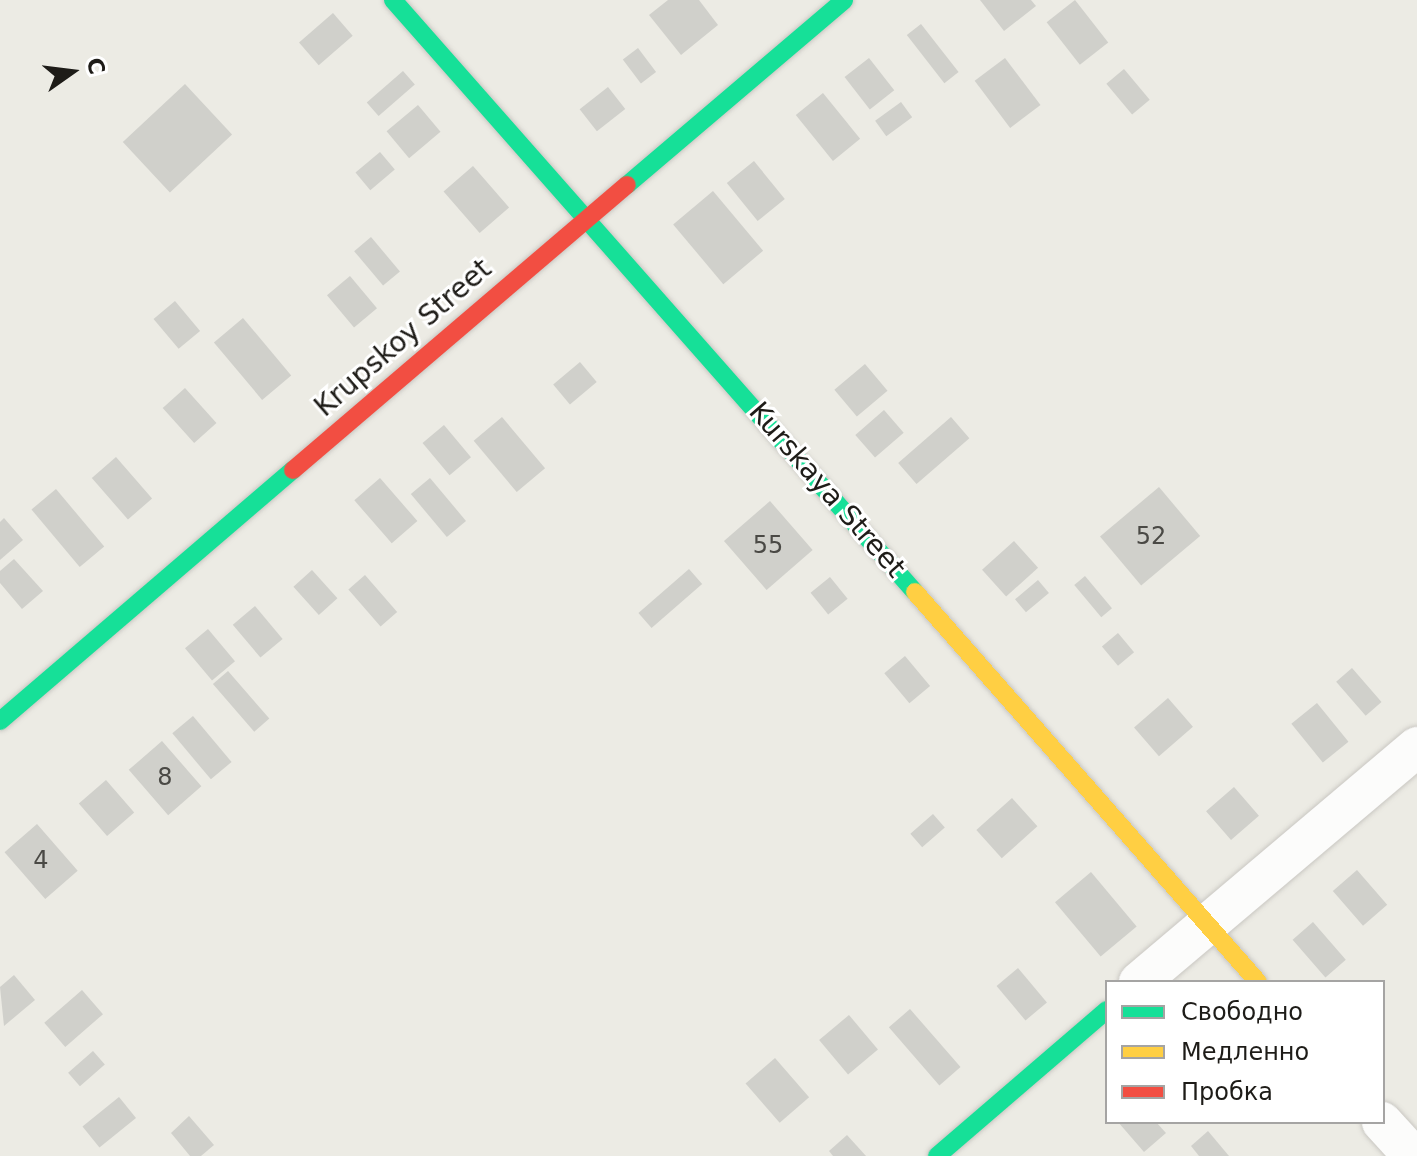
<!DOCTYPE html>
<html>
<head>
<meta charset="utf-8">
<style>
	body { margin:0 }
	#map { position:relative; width:1417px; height:1156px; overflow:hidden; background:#ecebe4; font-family:"DejaVu Sans",sans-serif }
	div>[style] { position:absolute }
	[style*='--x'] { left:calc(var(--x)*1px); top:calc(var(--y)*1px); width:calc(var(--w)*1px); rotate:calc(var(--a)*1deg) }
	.building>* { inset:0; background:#d0d0cb; transform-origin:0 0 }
	.roads { filter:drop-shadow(0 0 2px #c9c7c2) drop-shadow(0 0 2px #c9c7c2) }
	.street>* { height:40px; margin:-20px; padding:0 20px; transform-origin:20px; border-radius:20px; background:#fcfcfb }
	.fast>* { height:18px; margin:-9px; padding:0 9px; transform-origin:9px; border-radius:9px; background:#16e098 }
	.slow>* { height:18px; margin:-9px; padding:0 9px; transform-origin:9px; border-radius:9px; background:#ffcf43 }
	.jam>* { height:18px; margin:-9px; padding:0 9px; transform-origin:9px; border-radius:9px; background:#f24e42 }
	span { translate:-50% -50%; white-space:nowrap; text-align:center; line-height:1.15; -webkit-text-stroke:6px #fff; paint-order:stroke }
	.number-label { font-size:24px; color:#4a4945 }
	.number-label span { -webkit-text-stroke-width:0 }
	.street-label { font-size:28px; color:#1e1c18 }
	.legend { position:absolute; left:1105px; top:980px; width:280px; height:144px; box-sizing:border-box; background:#fff; border:2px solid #a5a4a3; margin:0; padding:10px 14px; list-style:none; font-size:24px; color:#1e1c18 }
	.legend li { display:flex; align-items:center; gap:16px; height:40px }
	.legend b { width:40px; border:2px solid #a5a4a3 }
	.north { position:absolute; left:32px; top:32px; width:80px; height:80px; -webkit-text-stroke:6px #fff; paint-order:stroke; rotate:76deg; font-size:22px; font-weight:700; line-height:32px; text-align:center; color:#1e1c18 }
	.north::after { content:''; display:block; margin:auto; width:28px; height:36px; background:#1e1c18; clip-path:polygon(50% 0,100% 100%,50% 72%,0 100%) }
</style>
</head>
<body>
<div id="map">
	<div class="building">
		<div style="clip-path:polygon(668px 0,699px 0,718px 25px,681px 55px,649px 15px)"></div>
		<div style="clip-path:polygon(980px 0,1031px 0,1036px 6px,1004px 31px)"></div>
		<div style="left:1075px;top:0;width:54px;height:36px;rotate:52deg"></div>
		<div style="left:333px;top:13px;width:30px;height:45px;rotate:49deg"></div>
		<div style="left:921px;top:24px;width:61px;height:18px;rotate:52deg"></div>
		<div style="left:638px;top:48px;width:30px;height:19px;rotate:53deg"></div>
		<div style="left:869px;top:58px;width:41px;height:31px;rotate:52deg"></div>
		<div style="left:1005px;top:58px;width:59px;height:38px;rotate:53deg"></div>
		<div style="left:1124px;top:69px;width:40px;height:23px;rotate:50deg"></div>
		<div style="left:403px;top:71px;width:18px;height:48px;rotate:49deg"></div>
		<div style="left:185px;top:84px;width:69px;height:85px;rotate:47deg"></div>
		<div style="left:608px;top:87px;width:28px;height:36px;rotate:52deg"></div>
		<div style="left:823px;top:93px;width:59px;height:35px;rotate:51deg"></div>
		<div style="left:901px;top:102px;width:19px;height:32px;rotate:54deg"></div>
		<div style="left:418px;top:105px;width:35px;height:41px;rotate:50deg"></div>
		<div style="left:380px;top:152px;width:23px;height:32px;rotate:50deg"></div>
		<div style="left:754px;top:161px;width:49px;height:35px;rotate:51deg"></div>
		<div style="left:473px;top:166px;width:55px;height:39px;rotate:49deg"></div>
		<div style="left:713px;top:191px;width:78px;height:52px;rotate:50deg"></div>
		<div style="left:371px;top:237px;width:45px;height:22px;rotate:50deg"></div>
		<div style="left:350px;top:276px;width:42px;height:30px;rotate:50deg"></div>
		<div style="left:175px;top:301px;width:39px;height:28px;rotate:50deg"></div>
		<div style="left:243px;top:318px;width:75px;height:38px;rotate:50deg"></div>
		<div style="left:580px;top:362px;width:26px;height:35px;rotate:50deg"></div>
		<div style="left:865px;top:364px;width:35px;height:40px;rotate:50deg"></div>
		<div style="left:185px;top:388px;width:47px;height:30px;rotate:48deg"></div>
		<div style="left:884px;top:410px;width:30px;height:38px;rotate:49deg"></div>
		<div style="left:502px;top:417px;width:67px;height:37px;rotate:50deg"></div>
		<div style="left:951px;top:417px;width:28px;height:70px;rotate:49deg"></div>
		<div style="left:444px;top:425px;width:42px;height:28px;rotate:50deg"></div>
		<div style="left:116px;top:457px;width:55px;height:32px;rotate:49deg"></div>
		<div style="left:380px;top:478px;width:57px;height:34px;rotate:49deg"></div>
		<div style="left:430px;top:478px;width:56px;height:25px;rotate:50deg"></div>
		<div style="left:1159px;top:487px;width:64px;height:77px;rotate:50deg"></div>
		<div style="left:56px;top:489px;width:75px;height:32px;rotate:50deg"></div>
		<div style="left:770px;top:501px;width:65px;height:61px;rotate:49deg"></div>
		<div style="clip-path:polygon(4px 518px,23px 540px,0 560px,0 522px)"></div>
		<div style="left:1014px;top:541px;width:36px;height:43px;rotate:48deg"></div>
		<div style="clip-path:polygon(14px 559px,43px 591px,22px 609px,0 583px,0 571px)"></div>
		<div style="left:689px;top:569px;width:20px;height:67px;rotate:49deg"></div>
		<div style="left:312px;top:570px;width:38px;height:25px;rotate:48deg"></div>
		<div style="left:365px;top:575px;width:49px;height:22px;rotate:49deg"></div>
		<div style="left:1085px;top:576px;width:42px;height:14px;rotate:50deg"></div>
		<div style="left:830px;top:577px;width:28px;height:25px;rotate:51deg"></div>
		<div style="left:1038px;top:580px;width:17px;height:30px;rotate:50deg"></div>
		<div style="left:255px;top:606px;width:43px;height:29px;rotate:50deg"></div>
		<div style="left:208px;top:629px;width:42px;height:30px;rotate:50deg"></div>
		<div style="left:1118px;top:633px;width:25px;height:21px;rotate:50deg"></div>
		<div style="left:905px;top:656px;width:39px;height:27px;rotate:50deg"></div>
		<div style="left:1352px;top:668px;width:45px;height:21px;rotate:49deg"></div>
		<div style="left:228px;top:671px;width:63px;height:20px;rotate:49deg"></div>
		<div style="left:1168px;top:698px;width:38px;height:45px;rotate:49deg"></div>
		<div style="left:1317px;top:703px;width:50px;height:33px;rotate:51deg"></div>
		<div style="left:193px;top:716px;width:60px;height:27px;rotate:50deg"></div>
		<div style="left:162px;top:741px;width:60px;height:44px;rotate:49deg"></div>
		<div style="left:106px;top:780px;width:43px;height:36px;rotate:49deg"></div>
		<div style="left:1234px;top:787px;width:38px;height:37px;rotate:49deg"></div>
		<div style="left:1012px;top:798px;width:38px;height:48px;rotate:48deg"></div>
		<div style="left:933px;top:814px;width:18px;height:30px;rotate:49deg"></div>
		<div style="left:37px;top:824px;width:62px;height:43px;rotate:49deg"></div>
		<div style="left:1357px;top:870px;width:46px;height:32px;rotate:49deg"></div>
		<div style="left:1091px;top:872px;width:71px;height:47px;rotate:50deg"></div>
		<div style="left:1313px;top:922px;width:50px;height:27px;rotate:49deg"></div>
		<div style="left:1018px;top:968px;width:45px;height:28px;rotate:50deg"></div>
		<div style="clip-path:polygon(14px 975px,35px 1000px,4px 1026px,0 987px)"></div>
		<div style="left:82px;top:990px;width:32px;height:50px;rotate:49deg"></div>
		<div style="left:910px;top:1009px;width:77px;height:28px;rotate:49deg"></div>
		<div style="left:849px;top:1015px;width:45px;height:39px;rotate:50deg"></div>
		<div style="left:93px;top:1051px;width:18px;height:33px;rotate:49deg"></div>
		<div style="left:775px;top:1058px;width:52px;height:39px;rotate:49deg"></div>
		<div style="left:119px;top:1097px;width:27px;height:47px;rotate:51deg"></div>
		<div style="clip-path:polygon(189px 1116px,214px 1145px,201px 1156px,190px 1156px,171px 1133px)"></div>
		<div style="clip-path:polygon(1118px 1122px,1156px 1122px,1166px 1133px,1144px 1152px)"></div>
		<div style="clip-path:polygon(1208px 1131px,1229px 1156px,1199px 1156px,1191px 1146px)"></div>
		<div style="clip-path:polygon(847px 1135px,866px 1156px,833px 1156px,829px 1151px)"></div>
	</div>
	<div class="roads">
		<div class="street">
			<div style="--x:1139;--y:982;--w:364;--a:-40.2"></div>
			<div style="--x:1382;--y:1122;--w:46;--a:47.6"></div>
		</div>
		<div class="fast">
			<div style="--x:393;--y:0;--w:789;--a:48.6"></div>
			<div style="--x:627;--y:185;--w:285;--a:-40.4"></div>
			<div style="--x:0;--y:721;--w:386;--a:-40.6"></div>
			<div style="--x:937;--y:1156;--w:224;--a:-40.7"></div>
		</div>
		<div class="slow">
			<div style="--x:915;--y:592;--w:519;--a:48.67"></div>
		</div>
		<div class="jam">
			<div style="--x:293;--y:470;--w:439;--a:-40.5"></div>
		</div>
	</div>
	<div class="number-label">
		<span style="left:1151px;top:537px">52</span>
		<span style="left:768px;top:546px">55</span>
		<span style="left:165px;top:778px">8</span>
		<span style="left:41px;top:861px">4</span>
	</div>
	<div class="street-label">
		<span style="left:403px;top:338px;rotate:-41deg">Krupskoy Street</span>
		<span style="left:827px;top:490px;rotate:49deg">Kurskaya Street</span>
	</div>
	<ul class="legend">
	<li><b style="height:10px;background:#16e098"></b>Свободно</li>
	<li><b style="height:10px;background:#ffcf43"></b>Медленно</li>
	<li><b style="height:10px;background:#f24e42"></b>Пробка</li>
	</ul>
	<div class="north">С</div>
</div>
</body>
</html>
